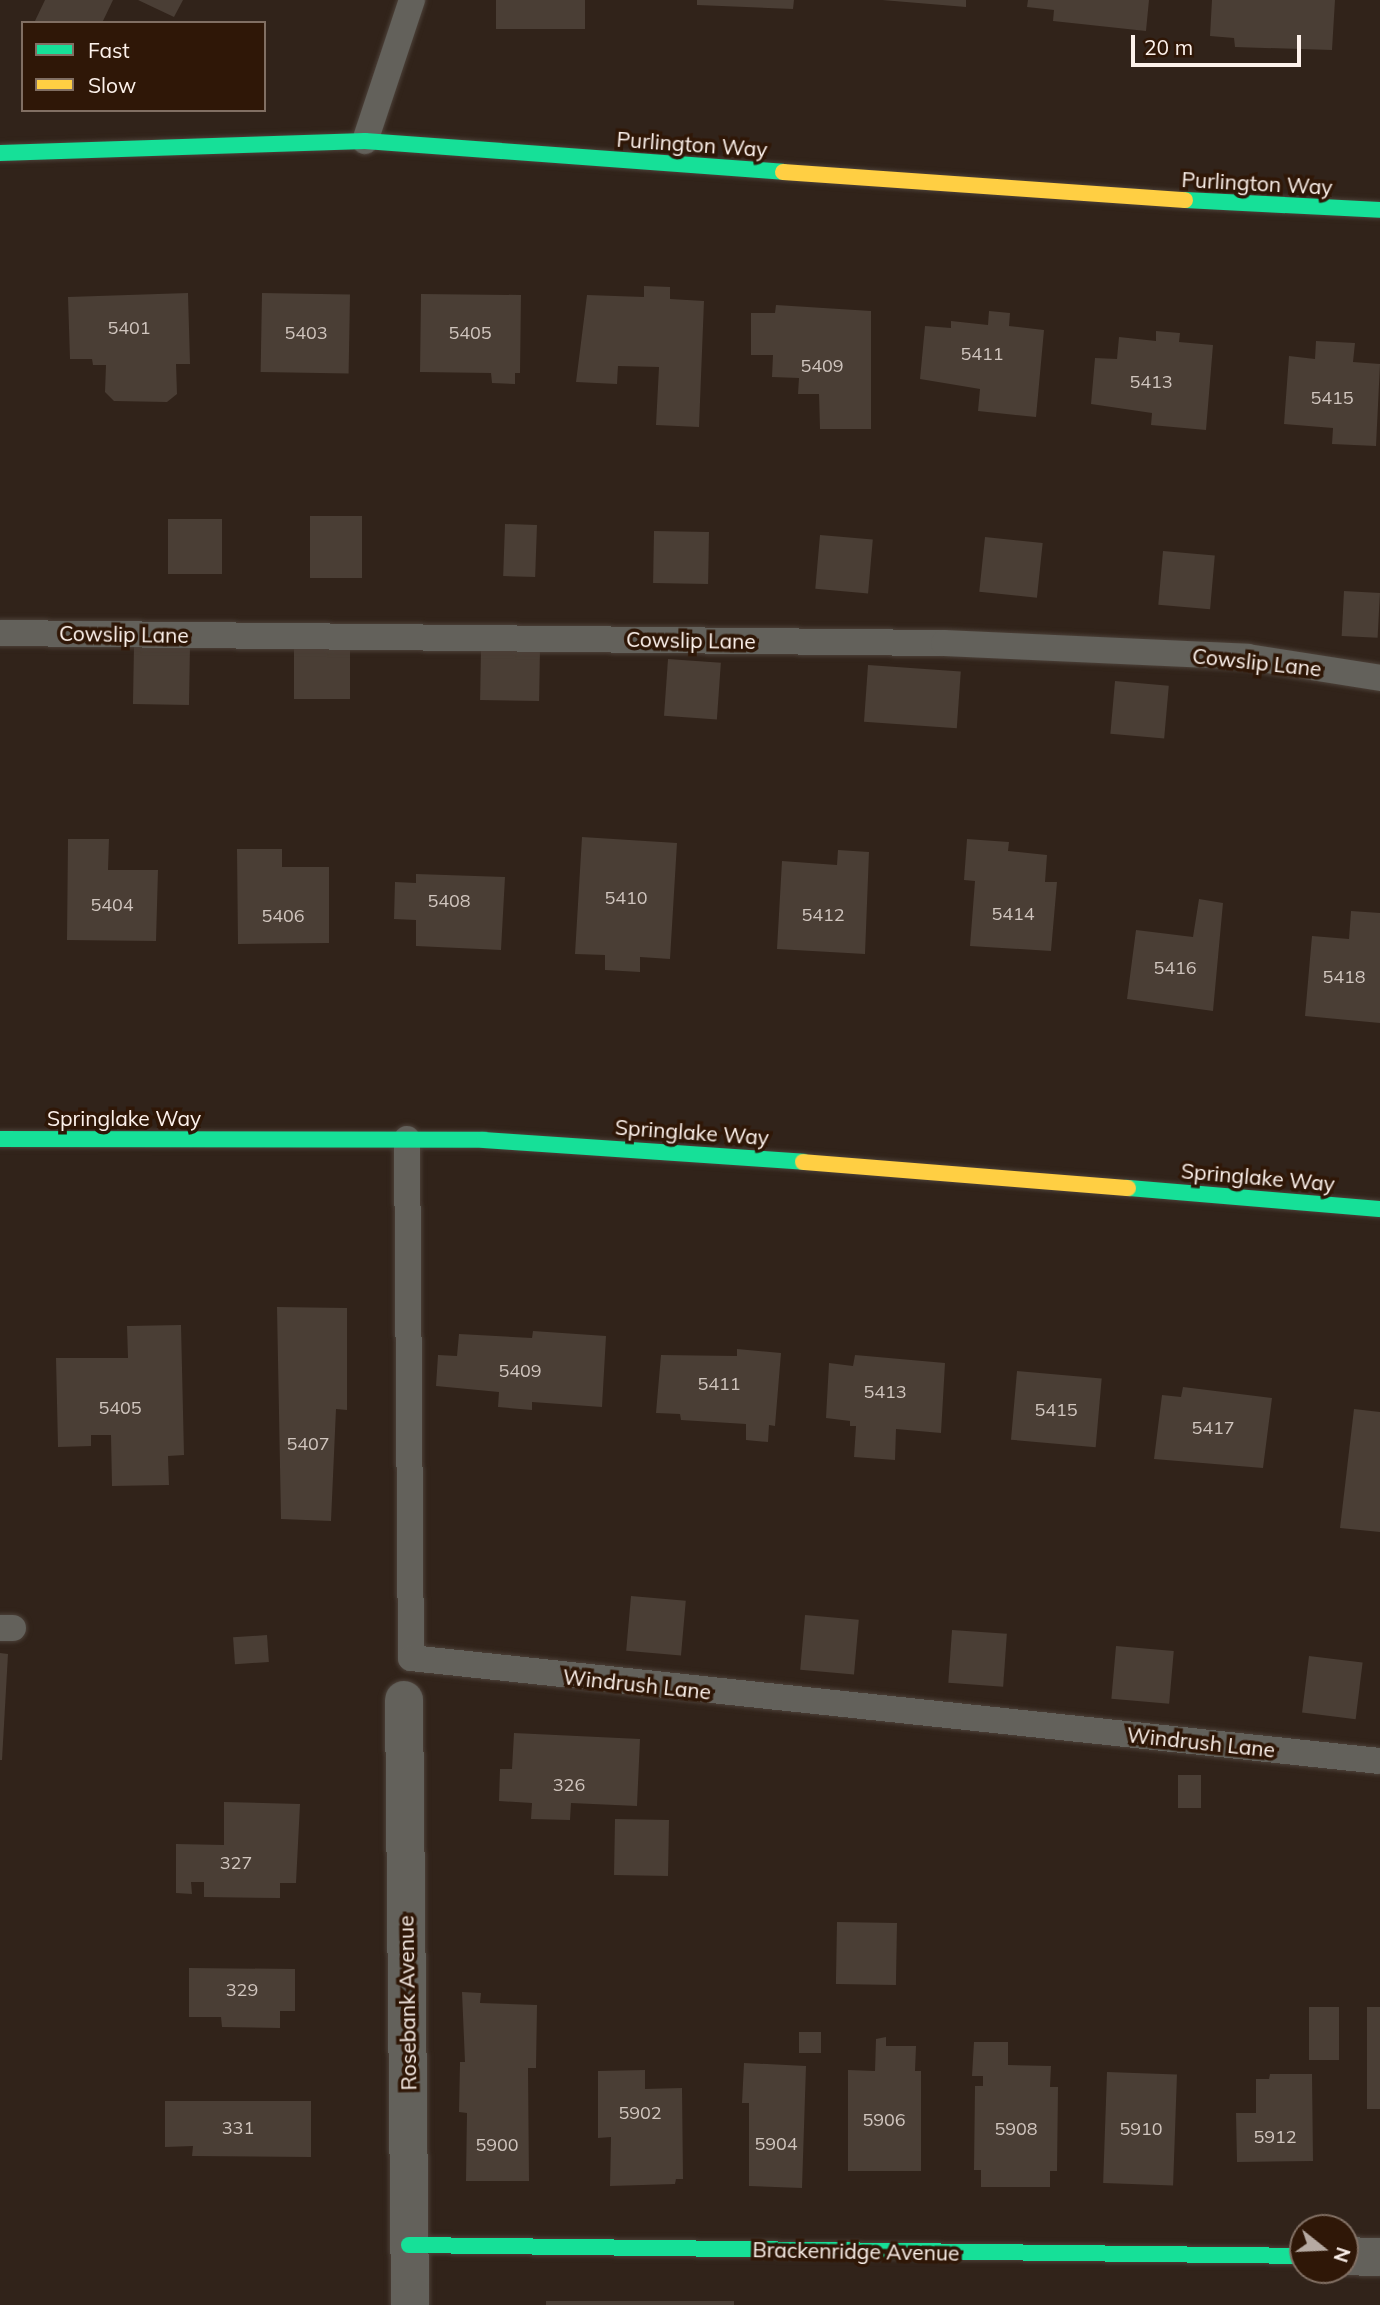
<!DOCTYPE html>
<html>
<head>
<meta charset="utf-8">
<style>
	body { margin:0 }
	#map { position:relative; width:1380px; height:2305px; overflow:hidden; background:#31231a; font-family:Mulish,sans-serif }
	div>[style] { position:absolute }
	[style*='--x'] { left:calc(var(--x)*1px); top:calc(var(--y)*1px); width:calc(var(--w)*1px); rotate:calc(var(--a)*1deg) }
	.building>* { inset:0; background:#4a3e35; transform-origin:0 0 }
	.roads { filter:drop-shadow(0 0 2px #4c4139) drop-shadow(0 0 2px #4c4139) }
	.lane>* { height:26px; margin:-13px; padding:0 13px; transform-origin:13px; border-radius:13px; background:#63615b }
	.street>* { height:38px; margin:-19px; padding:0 19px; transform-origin:19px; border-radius:19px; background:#63615b }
	.fast>* { height:16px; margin:-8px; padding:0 8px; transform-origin:8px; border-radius:8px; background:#16e098 }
	.slow>* { height:16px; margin:-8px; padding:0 8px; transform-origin:8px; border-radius:8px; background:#ffcf43 }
	span { translate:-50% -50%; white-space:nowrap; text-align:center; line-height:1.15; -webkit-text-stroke:7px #2f1707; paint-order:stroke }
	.number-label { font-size:18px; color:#d0c5be }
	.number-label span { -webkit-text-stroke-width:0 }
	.street-label { font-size:21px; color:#fdf2ec }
	.legend { position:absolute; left:21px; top:21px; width:245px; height:91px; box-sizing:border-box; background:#2f1707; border:2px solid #816f63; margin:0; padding:9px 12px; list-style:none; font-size:21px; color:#fdf2ec }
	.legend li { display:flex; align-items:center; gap:14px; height:35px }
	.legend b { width:35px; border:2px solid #816f63 }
	.north { position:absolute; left:1289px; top:2214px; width:70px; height:70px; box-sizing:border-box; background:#2f1707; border:2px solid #816f63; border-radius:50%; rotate:108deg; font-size:19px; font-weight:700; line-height:28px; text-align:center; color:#fdf2ec }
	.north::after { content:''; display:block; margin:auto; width:24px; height:32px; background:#b6aaa2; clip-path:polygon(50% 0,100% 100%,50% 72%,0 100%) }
	.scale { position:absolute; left:1131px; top:35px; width:170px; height:32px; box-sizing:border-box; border:4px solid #fdf2ec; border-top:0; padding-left:9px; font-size:21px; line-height:24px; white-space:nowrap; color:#fdf2ec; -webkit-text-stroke:5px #2f1707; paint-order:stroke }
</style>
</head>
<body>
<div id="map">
	<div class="building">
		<div style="clip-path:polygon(45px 0,113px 0,102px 23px,34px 23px)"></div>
		<div style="clip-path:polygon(138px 0,183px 0,174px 17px)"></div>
		<div style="left:496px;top:0;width:89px;height:29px"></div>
		<div style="clip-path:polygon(697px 0,794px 0,793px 9px,697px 5px)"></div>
		<div style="clip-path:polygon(882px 0,966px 0,966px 7px)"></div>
		<div style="clip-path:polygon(1028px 0,1149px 0,1146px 31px,1053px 21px,1054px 10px,1027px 7px)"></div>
		<div style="clip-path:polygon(1212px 0,1335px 0,1332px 50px,1235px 47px,1234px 38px,1210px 36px)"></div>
		<div style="clip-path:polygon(644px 286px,670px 287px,670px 299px,704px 301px,699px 427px,656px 425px,659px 367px,618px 366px,617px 384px,576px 382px,587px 295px,644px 297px)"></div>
		<div style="clip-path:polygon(188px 293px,190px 364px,176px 364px,177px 394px,167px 402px,114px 401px,105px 392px,106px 365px,93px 365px,92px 359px,70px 359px,68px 297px)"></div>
		<div style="left:262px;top:293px;width:88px;height:79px;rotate:1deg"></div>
		<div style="clip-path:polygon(421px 294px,521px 295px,520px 373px,515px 373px,515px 384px,492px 383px,491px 373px,420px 372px)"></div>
		<div style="clip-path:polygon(776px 305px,871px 311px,871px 429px,820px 429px,819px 394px,798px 394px,799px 378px,772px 377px,773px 355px,751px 355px,751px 313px,775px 313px)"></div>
		<div style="clip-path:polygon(989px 311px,1010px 313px,1009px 326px,1044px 330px,1036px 417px,978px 411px,980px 389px,920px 379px,925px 326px,951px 328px,951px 321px,988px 325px)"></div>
		<div style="clip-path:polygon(1156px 331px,1180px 333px,1179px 342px,1213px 345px,1206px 430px,1151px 425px,1152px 413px,1091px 404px,1095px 358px,1117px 359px,1119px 337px,1156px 341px)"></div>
		<div style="clip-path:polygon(1316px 341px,1355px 343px,1353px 362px,1380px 364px,1376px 446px,1332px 444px,1333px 428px,1284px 424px,1289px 356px,1315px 359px)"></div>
		<div style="left:310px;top:516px;width:52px;height:62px"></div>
		<div style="left:168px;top:519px;width:54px;height:55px"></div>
		<div style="left:505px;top:524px;width:32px;height:52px;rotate:2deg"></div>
		<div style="left:654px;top:531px;width:55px;height:52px;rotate:1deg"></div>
		<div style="left:820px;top:535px;width:53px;height:54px;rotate:5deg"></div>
		<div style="left:985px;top:537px;width:58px;height:55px;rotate:6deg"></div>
		<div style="left:1163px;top:551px;width:52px;height:54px;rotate:5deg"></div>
		<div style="left:1344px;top:591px;width:36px;height:45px;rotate:3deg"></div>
		<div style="left:134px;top:645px;width:56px;height:59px;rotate:1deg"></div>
		<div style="left:294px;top:647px;width:56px;height:52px"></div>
		<div style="left:481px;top:648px;width:59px;height:52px;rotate:1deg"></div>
		<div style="left:668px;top:659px;width:53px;height:57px;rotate:4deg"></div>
		<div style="left:868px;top:665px;width:93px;height:57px;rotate:4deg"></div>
		<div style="left:1115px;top:681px;width:54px;height:53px;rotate:5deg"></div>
		<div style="clip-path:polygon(582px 837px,677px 843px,670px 959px,640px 957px,640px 972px,605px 970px,605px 955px,575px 954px)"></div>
		<div style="clip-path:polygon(68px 839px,109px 839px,108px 870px,158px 870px,156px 941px,67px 940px)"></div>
		<div style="clip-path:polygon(967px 839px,1009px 842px,1008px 851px,1047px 855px,1045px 882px,1057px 882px,1051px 951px,970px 946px,975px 881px,964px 880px)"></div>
		<div style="clip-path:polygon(237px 849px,282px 849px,282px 867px,329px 867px,329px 943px,238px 944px)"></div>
		<div style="clip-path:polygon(838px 850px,869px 852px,865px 954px,777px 949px,782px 861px,837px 865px)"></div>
		<div style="clip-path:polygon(416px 874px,505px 877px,501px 950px,416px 946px,416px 920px,394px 919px,395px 882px,416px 883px)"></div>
		<div style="clip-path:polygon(1199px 899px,1223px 903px,1213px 1011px,1127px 999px,1136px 930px,1193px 937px)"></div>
		<div style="clip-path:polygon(1351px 911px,1380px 913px,1380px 1023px,1305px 1016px,1312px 936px,1349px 939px)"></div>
		<div style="clip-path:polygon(277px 1307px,347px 1308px,347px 1410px,336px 1409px,331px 1521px,281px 1519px)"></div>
		<div style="clip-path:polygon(181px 1325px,184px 1455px,168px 1456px,169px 1485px,112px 1486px,111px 1435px,91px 1435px,91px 1446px,58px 1447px,56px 1358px,128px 1358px,127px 1326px)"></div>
		<div style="clip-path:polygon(533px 1331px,606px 1336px,602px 1407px,532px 1402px,532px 1410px,498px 1407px,499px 1392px,436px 1386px,438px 1355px,457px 1356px,459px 1334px,532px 1338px)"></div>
		<div style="clip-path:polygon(737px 1349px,781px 1353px,775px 1426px,769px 1425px,768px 1442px,746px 1440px,746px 1424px,681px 1420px,680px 1414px,656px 1413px,661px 1355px,737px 1356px)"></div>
		<div style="clip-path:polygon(855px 1355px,945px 1363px,941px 1433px,896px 1429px,895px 1460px,854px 1457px,856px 1426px,850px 1426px,850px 1421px,826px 1418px,829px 1363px,853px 1366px)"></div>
		<div style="left:1017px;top:1371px;width:85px;height:69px;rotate:5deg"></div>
		<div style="clip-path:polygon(1183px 1387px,1272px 1398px,1263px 1468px,1154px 1459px,1162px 1395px,1181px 1397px)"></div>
		<div style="clip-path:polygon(1354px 1409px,1380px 1412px,1380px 1532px,1340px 1528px)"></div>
		<div style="left:631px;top:1596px;width:55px;height:55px;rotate:5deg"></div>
		<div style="left:805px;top:1615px;width:54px;height:55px;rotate:5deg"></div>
		<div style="left:952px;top:1630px;width:55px;height:53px;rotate:4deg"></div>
		<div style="left:267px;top:1635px;width:27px;height:34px;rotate:86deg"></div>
		<div style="left:1116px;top:1646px;width:58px;height:53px;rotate:5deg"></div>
		<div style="clip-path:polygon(0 1653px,8px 1654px,2px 1760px,0 1760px)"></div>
		<div style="left:1309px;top:1656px;width:54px;height:57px;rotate:7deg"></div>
		<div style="clip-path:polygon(514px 1733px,640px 1739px,637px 1806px,571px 1803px,570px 1820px,531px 1819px,532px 1803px,499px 1801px,500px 1769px,512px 1769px)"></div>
		<div style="left:1178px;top:1775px;width:23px;height:33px"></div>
		<div style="clip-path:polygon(224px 1802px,300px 1804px,296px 1883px,280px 1883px,280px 1898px,204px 1897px,204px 1882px,191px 1882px,192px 1894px,176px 1893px,176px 1844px,224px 1845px)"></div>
		<div style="left:615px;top:1819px;width:54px;height:56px;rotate:1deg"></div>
		<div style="left:837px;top:1922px;width:60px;height:62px;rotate:1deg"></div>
		<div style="clip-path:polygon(189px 1968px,295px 1969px,295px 2011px,280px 2011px,280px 2028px,222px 2027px,221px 2017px,189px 2017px)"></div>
		<div style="clip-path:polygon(462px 1992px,481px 1993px,480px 2003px,537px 2005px,536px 2068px,528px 2068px,529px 2181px,466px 2181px,467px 2113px,459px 2112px,460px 2062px,465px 2062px)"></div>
		<div style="left:1309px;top:2007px;width:30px;height:53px"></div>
		<div style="left:1367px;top:2007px;width:13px;height:102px"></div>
		<div style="left:799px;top:2032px;width:22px;height:21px"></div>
		<div style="clip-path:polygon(886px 2037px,886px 2046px,916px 2046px,915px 2071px,921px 2071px,921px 2171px,848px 2171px,848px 2070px,875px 2071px,876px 2039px)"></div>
		<div style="clip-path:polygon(974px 2042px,1008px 2042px,1008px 2065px,1051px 2066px,1050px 2087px,1058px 2087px,1057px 2171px,1050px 2171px,1050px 2187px,981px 2187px,981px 2170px,974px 2170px,975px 2086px,983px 2086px,983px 2076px,972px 2076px)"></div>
		<div style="clip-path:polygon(744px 2063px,806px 2066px,802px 2188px,749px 2186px,749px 2103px,742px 2103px)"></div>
		<div style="clip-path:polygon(645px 2070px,645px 2089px,682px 2088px,683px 2179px,676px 2179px,675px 2184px,610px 2186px,611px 2137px,598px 2138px,598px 2071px)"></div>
		<div style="left:1107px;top:2072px;width:70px;height:111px;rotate:2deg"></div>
		<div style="clip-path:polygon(1270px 2074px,1312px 2074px,1313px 2161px,1237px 2162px,1236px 2113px,1256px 2113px,1256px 2079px,1269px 2079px)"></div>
		<div style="clip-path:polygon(165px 2101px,311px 2101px,311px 2157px,192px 2156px,193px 2146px,165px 2147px)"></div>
		<div style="left:546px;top:2301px;width:188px;height:4px"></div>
	</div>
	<div class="roads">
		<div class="lane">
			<div style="--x:365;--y:141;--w:149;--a:-71.6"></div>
			<div style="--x:0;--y:633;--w:944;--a:0.61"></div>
			<div style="--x:944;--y:643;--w:304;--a:2.6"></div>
			<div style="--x:1248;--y:657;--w:134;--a:9"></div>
			<div style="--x:407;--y:1139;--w:519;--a:89.56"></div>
			<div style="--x:411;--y:1658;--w:974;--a:6.07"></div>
			<div style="--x:0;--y:1628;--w:13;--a:0"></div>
		</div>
		<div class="street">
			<div style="--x:404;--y:1700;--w:605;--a:89.43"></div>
			<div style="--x:1345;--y:2256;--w:35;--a:2"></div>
		</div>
		<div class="fast">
			<div style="--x:0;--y:153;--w:365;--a:-1.9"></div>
			<div style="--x:365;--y:141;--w:419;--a:4.2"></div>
			<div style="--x:1185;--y:200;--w:195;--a:2.9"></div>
			<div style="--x:0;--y:1139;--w:484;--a:0.1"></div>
			<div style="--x:484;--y:1140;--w:320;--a:3.9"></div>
			<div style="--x:1128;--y:1188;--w:253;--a:4.8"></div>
			<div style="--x:409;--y:2245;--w:894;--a:0.7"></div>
		</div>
		<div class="slow">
			<div style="--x:783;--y:172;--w:403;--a:4"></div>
			<div style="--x:803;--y:1162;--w:326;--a:4.6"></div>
		</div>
	</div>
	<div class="number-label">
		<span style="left:129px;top:328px">5401</span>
		<span style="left:306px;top:333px">5403</span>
		<span style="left:470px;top:333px">5405</span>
		<span style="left:982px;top:354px">5411</span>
		<span style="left:822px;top:366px">5409</span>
		<span style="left:1151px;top:382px">5413</span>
		<span style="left:1332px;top:398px">5415</span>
		<span style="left:626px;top:898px">5410</span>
		<span style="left:449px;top:901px">5408</span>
		<span style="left:112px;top:905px">5404</span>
		<span style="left:1013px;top:914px">5414</span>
		<span style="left:823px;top:915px">5412</span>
		<span style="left:283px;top:916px">5406</span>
		<span style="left:1175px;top:968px">5416</span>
		<span style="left:1344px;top:977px">5418</span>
		<span style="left:520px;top:1371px">5409</span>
		<span style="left:719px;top:1384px">5411</span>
		<span style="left:885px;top:1392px">5413</span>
		<span style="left:120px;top:1408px">5405</span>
		<span style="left:1056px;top:1410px">5415</span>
		<span style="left:1213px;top:1428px">5417</span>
		<span style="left:308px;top:1444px">5407</span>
		<span style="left:569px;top:1785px">326</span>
		<span style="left:236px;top:1863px">327</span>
		<span style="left:242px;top:1990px">329</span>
		<span style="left:640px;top:2113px">5902</span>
		<span style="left:884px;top:2120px">5906</span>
		<span style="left:238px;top:2128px">331</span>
		<span style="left:1016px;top:2129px">5908</span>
		<span style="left:1141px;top:2129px">5910</span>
		<span style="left:1275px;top:2137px">5912</span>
		<span style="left:776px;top:2144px">5904</span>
		<span style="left:497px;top:2145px">5900</span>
	</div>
	<div class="street-label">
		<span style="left:692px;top:144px;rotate:4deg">Purlington Way</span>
		<span style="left:1257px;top:183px;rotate:3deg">Purlington Way</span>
		<span style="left:124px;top:634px;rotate:1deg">Cowslip Lane</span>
		<span style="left:691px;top:640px;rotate:1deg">Cowslip Lane</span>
		<span style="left:1257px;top:662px;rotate:6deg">Cowslip Lane</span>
		<span style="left:124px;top:1118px">Springlake Way</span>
		<span style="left:692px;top:1132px;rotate:4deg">Springlake Way</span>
		<span style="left:1258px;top:1177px;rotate:5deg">Springlake Way</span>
		<span style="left:637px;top:1684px;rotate:6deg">Windrush Lane</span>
		<span style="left:1201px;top:1742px;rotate:6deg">Windrush Lane</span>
		<span style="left:407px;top:2003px;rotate:-91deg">Rosebank Avenue</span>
		<span style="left:856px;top:2251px;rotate:1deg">Brackenridge Avenue</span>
	</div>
	<ul class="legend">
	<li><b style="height:9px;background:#16e098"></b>Fast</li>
	<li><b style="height:9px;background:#ffcf43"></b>Slow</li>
	</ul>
	<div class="north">N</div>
	<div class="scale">20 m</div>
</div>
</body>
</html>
